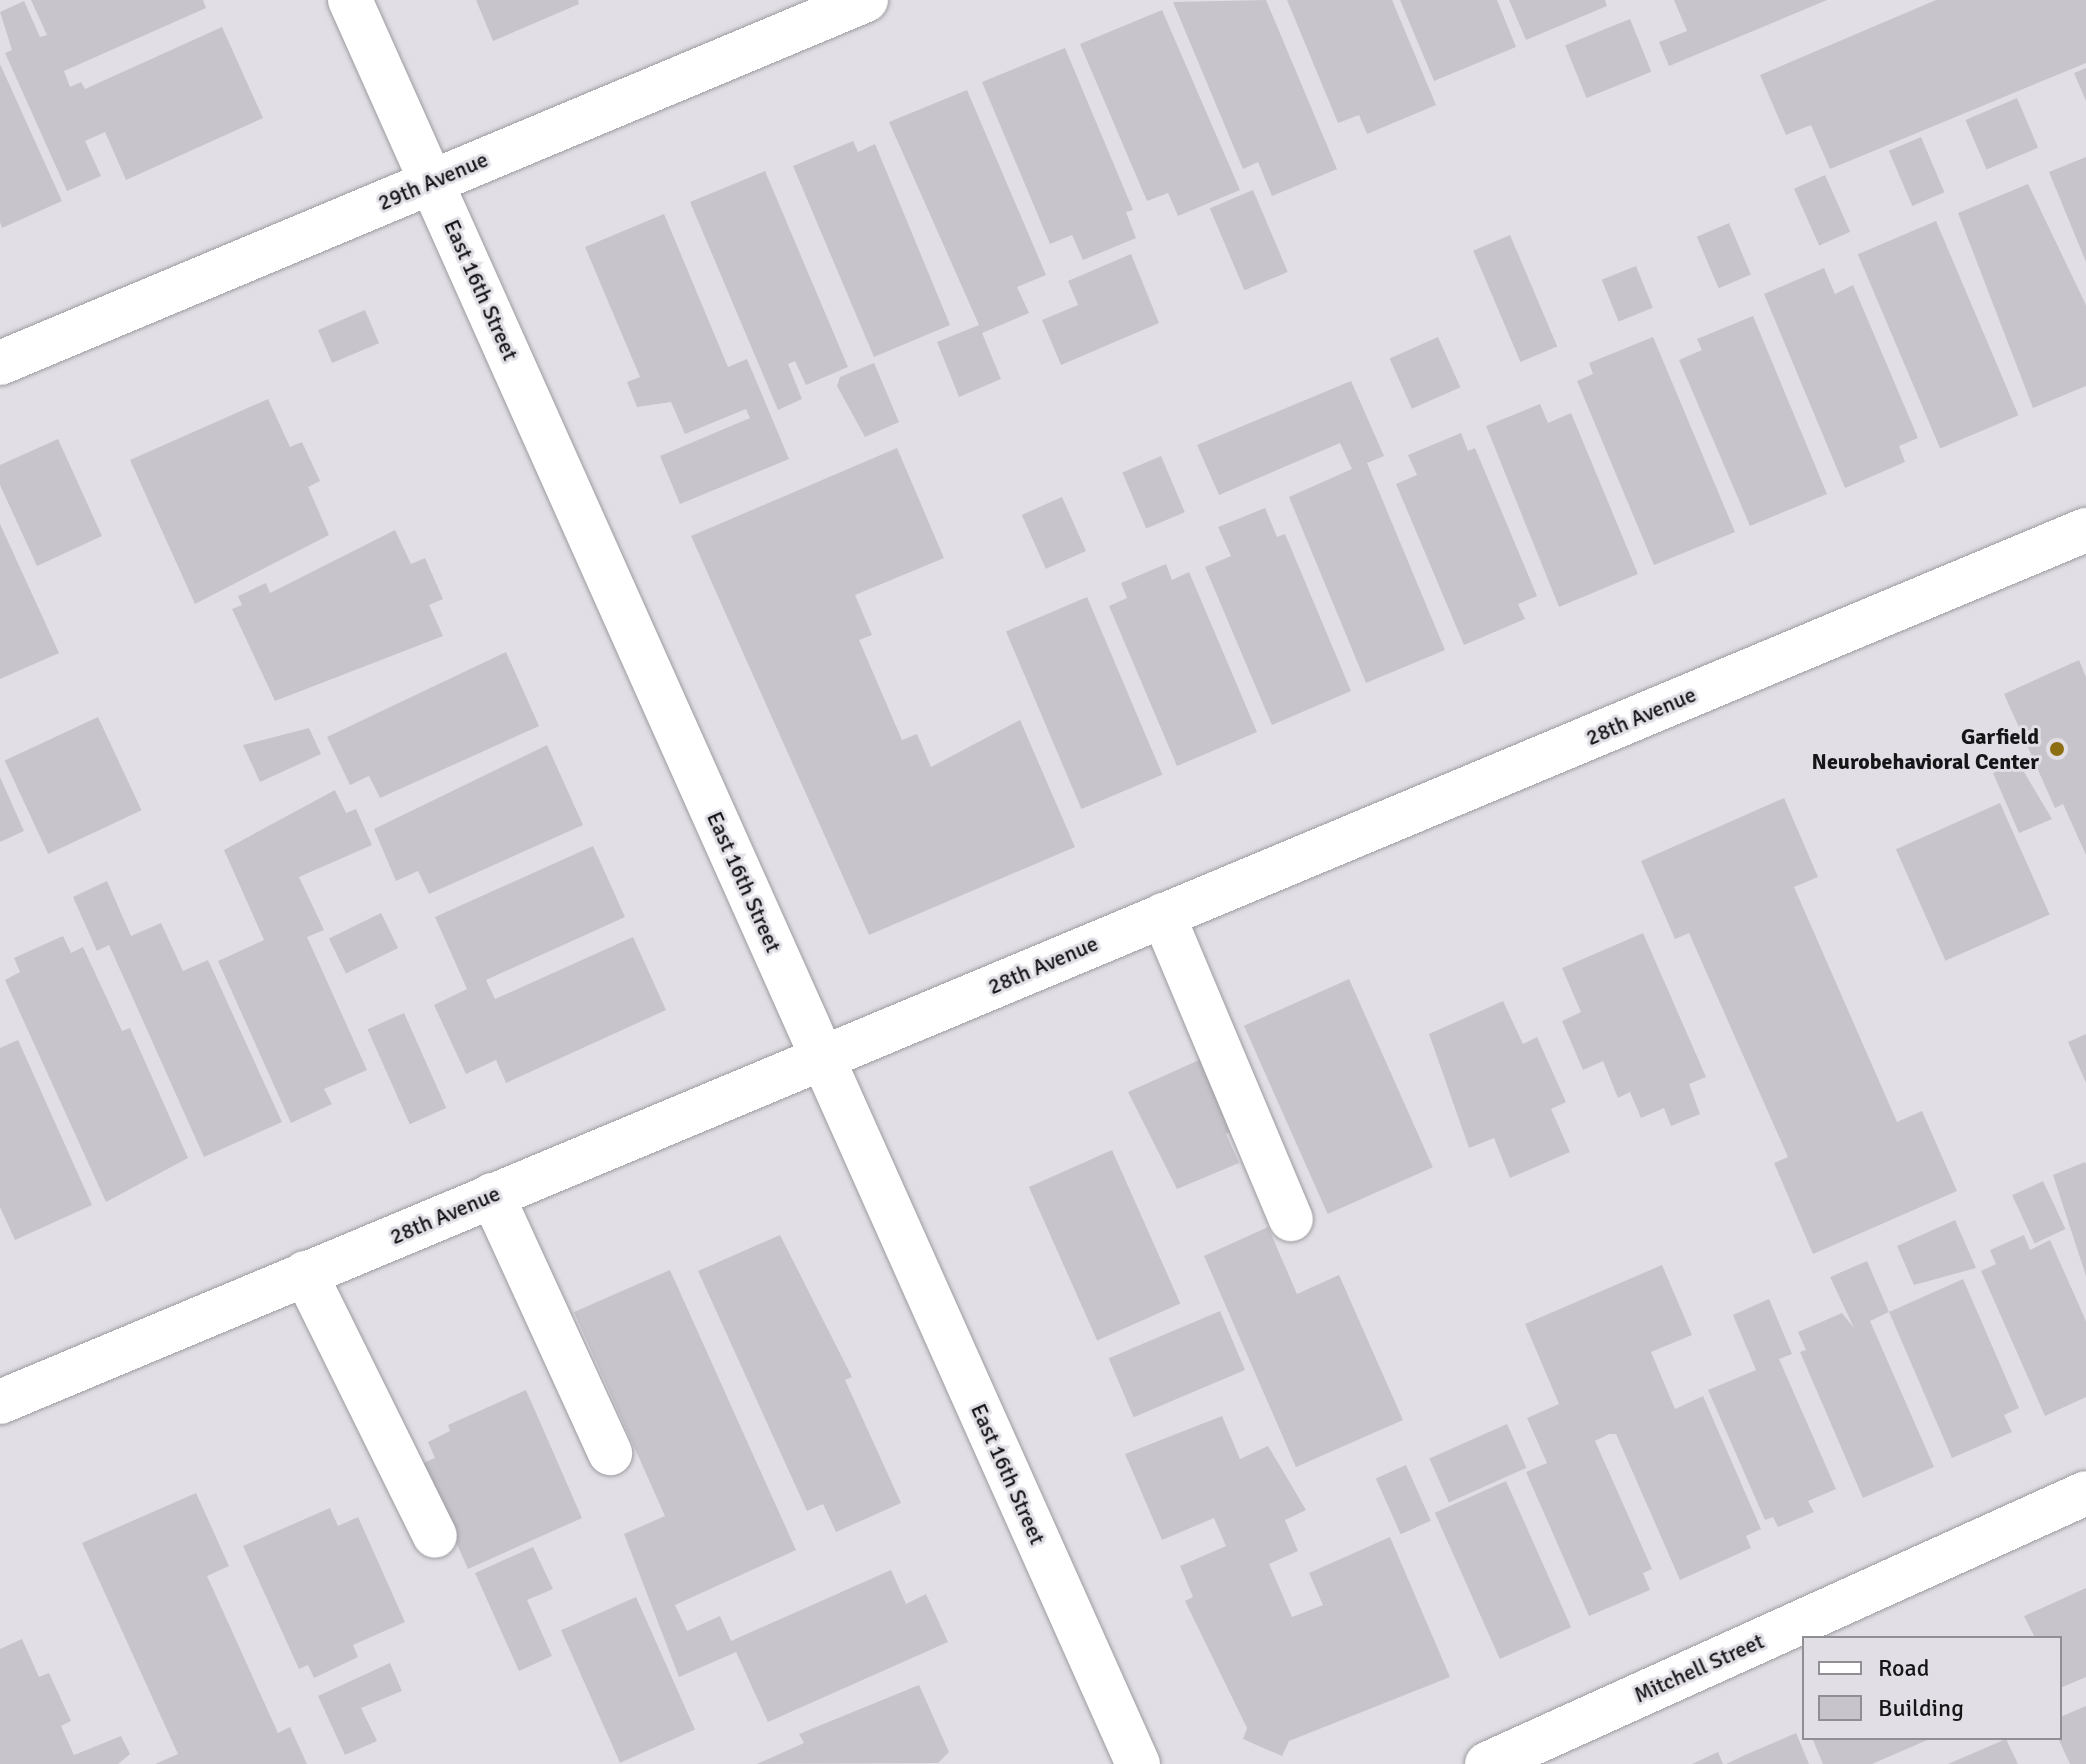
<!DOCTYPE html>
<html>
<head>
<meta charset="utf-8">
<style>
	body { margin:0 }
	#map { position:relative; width:2086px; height:1764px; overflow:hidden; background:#e1dfe5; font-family:Signika,sans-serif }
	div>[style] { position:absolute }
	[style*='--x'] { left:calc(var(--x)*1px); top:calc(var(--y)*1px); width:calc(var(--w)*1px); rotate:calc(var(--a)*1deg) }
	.building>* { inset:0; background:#c7c5cb; transform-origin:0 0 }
	.roads { filter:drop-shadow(0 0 2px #9d9ba0) drop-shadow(0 0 2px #9d9ba0) }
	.minor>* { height:44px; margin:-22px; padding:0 22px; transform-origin:22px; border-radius:22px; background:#fff }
	.dots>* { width:22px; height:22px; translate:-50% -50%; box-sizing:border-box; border:4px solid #e1dfe5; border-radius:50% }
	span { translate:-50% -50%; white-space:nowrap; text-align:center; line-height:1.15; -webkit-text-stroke:6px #e1dfe5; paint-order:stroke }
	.street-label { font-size:22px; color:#161618 }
	.poi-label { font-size:22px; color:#161618; font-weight:700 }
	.right { translate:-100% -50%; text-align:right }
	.legend { position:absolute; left:1802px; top:1636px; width:260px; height:104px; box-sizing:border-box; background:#e1dfe5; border:2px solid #908f93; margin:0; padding:10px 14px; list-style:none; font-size:24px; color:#161618 }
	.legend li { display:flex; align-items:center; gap:16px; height:40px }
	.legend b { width:40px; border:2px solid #908f93 }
</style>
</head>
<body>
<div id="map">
	<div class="building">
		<div style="clip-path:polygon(31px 0,203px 0,206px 8px,64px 71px,70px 87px,81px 82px,85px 89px,222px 27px,263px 118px,126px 180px,105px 132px,85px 141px,101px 176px,67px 191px,5px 53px,12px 50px,0 12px,24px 1px,40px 37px,47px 35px)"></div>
		<div style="clip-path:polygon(476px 0,578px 0,579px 4px,493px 41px)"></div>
		<div style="clip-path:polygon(1266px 0,1337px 169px,1272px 196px,1258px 162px,1243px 169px,1173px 2px)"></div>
		<div style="clip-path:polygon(1287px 0,1392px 0,1436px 105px,1367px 134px,1359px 115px,1338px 123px)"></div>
		<div style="clip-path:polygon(1400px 0,1497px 0,1516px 47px,1434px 81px)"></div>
		<div style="clip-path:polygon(1509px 0,1605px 0,1607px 6px,1526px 40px)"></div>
		<div style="clip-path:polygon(1674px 0,1827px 0,1669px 66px,1659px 42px,1687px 31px)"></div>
		<div style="clip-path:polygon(1936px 0,2086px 0,2086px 63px,1830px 169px,1811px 125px,1786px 135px,1760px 75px)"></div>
		<div style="clip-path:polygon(1162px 10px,1240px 190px,1178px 216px,1168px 193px,1147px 201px,1080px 44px)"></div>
		<div style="left:1630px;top:19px;width:57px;height:70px;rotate:68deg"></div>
		<div style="clip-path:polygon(1065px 48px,1133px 210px,1126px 212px,1136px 238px,1083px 260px,1072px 235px,1050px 244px,982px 82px)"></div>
		<div style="clip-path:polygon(0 64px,62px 201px,2px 228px,0 222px)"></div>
		<div style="clip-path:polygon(2086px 68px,2086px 101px,2074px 73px)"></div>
		<div style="clip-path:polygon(967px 90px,1046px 275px,1017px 287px,1029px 313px,982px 333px,1001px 379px,959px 397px,937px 342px,979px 325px,889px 122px)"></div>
		<div style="left:2017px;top:98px;width:54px;height:56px;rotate:67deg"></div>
		<div style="left:1921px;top:137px;width:60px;height:35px;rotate:67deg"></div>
		<div style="clip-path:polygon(853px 141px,858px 152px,875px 144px,950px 325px,874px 357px,793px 166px)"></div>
		<div style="clip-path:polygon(2086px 157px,2086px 262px,2049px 172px)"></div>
		<div style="clip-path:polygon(765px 171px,848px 367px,806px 385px,795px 361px,788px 364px,802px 399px,778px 410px,690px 202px)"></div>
		<div style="left:1825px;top:175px;width:62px;height:34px;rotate:66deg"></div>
		<div style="clip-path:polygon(2028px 184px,2086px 305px,2086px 386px,2033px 408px,1958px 213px)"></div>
		<div style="left:1253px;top:190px;width:89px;height:47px;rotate:67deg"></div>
		<div style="clip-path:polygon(664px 214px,728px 367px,747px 359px,789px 459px,680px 504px,660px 456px,750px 418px,746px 409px,685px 434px,671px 402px,637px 407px,627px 382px,640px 377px,585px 247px)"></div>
		<div style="left:1936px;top:221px;width:211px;height:85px;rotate:67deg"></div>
		<div style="left:1729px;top:223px;width:56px;height:35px;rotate:67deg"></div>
		<div style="left:1510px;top:235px;width:121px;height:40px;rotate:67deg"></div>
		<div style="clip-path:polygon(1131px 254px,1159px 323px,1061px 365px,1042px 320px,1078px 305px,1068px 281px)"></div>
		<div style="left:1636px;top:266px;width:45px;height:37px;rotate:68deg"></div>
		<div style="clip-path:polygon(1824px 268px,1835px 294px,1853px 285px,1918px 438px,1899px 446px,1905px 462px,1845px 488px,1764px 294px)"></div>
		<div style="left:365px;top:310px;width:36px;height:51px;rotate:67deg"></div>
		<div style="clip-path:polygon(1753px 316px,1827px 494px,1750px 526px,1679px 360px,1702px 350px,1697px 339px)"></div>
		<div style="left:1438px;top:337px;width:55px;height:53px;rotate:66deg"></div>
		<div style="clip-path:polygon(1653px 337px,1735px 532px,1654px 565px,1577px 381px,1593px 374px,1589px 363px)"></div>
		<div style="clip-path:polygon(874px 363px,899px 422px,865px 437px,837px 386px,840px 377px)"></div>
		<div style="clip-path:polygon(1351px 381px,1384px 456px,1367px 463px,1445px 650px,1366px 683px,1289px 497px,1352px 469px,1340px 443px,1219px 495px,1197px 445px)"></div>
		<div style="clip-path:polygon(268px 399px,290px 447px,302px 442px,320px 481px,308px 487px,329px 535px,195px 604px,130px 460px)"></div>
		<div style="clip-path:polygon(1540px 404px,1548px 423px,1571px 413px,1638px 574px,1559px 607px,1486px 426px)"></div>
		<div style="clip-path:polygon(1461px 433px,1468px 451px,1475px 448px,1537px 596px,1518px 604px,1525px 619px,1464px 645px,1396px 484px,1417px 475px,1408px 455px)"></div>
		<div style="clip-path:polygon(58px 439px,102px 536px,37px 566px,0 485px,0 465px)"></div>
		<div style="clip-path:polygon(897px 448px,944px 558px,855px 595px,872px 635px,859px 640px,902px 740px,917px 734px,931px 767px,1020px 720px,1075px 847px,869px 935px,691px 536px)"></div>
		<div style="left:1161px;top:456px;width:61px;height:42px;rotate:67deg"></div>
		<div style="left:1062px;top:497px;width:59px;height:44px;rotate:66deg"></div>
		<div style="clip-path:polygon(1265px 508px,1277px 537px,1285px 534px,1351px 691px,1272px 725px,1205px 567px,1231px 556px,1218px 527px)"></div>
		<div style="clip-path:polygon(0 524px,59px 653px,0 679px)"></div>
		<div style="clip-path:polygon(395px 530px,411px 564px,425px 558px,443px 599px,429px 605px,443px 636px,275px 701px,232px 609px,242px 605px,238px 596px,266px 583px,270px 593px)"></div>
		<div style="clip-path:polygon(1166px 564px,1172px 580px,1189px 572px,1257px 732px,1177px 766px,1109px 606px,1127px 598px,1121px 583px)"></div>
		<div style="left:1087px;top:597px;width:193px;height:88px;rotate:67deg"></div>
		<div style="clip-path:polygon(506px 652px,539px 726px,380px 798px,369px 776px,350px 785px,327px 737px)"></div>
		<div style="clip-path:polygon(2079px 660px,2086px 677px,2086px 855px,2063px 804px,2055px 808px,2004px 694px)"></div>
		<div style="left:98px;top:717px;width:103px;height:103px;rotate:65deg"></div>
		<div style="clip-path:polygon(309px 728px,321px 754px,260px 782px,243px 745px)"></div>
		<div style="clip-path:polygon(547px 745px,583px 825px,429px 894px,418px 871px,396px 881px,374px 829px)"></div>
		<div style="clip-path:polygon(2018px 762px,2052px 819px,2019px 833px,1993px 773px)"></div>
		<div style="clip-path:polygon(0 777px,24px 831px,0 842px)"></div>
		<div style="clip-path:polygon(335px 790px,346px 813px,356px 809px,372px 845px,299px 877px,324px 930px,307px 937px,367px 1070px,324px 1089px,332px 1104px,291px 1123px,218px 961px,264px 940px,224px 850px)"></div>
		<div style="clip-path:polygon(1784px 798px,1818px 877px,1794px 887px,1897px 1122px,1922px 1111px,1957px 1191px,1813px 1254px,1774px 1163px,1788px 1157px,1689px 933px,1675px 939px,1641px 861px)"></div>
		<div style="left:2000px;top:803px;width:122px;height:114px;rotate:66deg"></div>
		<div style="clip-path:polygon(593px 846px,625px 917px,486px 980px,495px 999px,633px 937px,666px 1010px,506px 1083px,496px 1060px,466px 1074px,434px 1005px,467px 989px,435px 917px)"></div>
		<div style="clip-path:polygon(107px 881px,131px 936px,161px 923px,183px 971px,208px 960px,282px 1122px,204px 1157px,109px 945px,97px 951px,73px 897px)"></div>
		<div style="left:381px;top:913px;width:39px;height:58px;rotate:64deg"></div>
		<div style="clip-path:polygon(1643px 933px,1706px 1077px,1689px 1084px,1700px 1114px,1671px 1126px,1664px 1108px,1641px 1118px,1630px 1092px,1618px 1098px,1603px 1061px,1583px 1070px,1562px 1021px,1581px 1012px,1562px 968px)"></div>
		<div style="clip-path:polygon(63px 936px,71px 953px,83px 947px,122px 1031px,130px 1028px,188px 1158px,106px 1202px,5px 980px,20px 972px,14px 958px)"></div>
		<div style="left:1349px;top:979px;width:206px;height:115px;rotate:66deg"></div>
		<div style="clip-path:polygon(1503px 1001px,1523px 1044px,1537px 1037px,1566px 1102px,1551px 1109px,1570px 1152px,1510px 1178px,1494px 1138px,1469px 1148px,1429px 1034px)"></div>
		<div style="left:404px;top:1013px;width:104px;height:40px;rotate:66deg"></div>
		<div style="clip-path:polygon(2086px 1034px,2086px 1083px,2068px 1042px)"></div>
		<div style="clip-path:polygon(18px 1040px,92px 1205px,15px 1240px,0 1207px,0 1048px)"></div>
		<div style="clip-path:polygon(1208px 1056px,1240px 1128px,1226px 1134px,1239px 1163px,1177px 1189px,1128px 1092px)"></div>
		<div style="left:1112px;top:1150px;width:168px;height:91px;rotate:66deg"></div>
		<div style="clip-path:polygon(2085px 1162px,2086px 1165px,2086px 1276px,2053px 1175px)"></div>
		<div style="left:2043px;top:1181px;width:53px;height:34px;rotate:65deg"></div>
		<div style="clip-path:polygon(1955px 1220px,1976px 1268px,1914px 1285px,1897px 1246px)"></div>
		<div style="clip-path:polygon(1268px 1227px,1297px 1294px,1339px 1275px,1403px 1420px,1296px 1467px,1204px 1256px)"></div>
		<div style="clip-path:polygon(780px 1235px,852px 1377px,845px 1380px,901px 1503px,836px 1532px,823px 1504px,807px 1511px,698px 1271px)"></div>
		<div style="clip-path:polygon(2024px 1235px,2030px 1250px,2050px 1240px,2086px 1321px,2086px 1397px,2045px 1416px,1981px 1271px,1996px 1264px,1990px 1250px)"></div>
		<div style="clip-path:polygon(1867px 1261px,1889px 1312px,1870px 1321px,1934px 1467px,1863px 1498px,1800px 1352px,1806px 1350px,1798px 1332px,1842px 1313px,1854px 1328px,1830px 1277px)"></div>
		<div style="clip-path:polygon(1662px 1265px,1692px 1335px,1651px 1352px,1675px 1409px,1703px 1396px,1761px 1529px,1746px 1536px,1751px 1548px,1680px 1580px,1616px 1434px,1609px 1434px,1595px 1441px,1652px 1569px,1643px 1573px,1650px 1590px,1589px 1616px,1526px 1472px,1547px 1463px,1527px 1418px,1559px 1404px,1525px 1324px)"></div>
		<div style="clip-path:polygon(670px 1270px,796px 1550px,675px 1605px,687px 1631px,720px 1616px,731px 1641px,891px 1570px,906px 1604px,926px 1594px,948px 1642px,768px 1722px,736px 1652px,679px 1677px,624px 1534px,665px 1516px,574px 1312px)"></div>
		<div style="clip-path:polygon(1963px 1279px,2019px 1408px,2004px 1415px,2012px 1432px,1952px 1458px,1889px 1312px)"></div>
		<div style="clip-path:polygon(1769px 1299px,1792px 1354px,1779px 1359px,1836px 1489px,1808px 1501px,1814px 1512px,1778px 1527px,1773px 1517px,1765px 1520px,1708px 1390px,1756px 1370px,1733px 1315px)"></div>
		<div style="left:1220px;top:1311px;width:64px;height:121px;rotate:67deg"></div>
		<div style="clip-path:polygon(526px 1390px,582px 1518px,468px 1569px,421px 1464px,435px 1458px,428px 1442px,450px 1431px,448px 1425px)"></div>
		<div style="clip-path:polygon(1222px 1416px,1240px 1459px,1268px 1446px,1306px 1510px,1285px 1520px,1298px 1551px,1269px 1564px,1292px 1617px,1323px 1605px,1309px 1573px,1390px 1537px,1450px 1677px,1289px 1741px,1282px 1756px,1243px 1739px,1247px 1728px,1185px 1601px,1193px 1597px,1180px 1566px,1226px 1546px,1214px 1518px,1162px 1540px,1125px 1454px)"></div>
		<div style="left:1507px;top:1424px;width:48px;height:85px;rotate:66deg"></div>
		<div style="left:1406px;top:1465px;width:61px;height:33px;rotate:66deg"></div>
		<div style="left:1506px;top:1481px;width:160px;height:78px;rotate:66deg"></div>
		<div style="clip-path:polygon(196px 1493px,229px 1566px,207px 1576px,278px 1733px,290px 1727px,307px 1764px,155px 1764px,178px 1754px,82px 1543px)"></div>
		<div style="clip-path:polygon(330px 1508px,338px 1526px,358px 1517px,405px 1622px,353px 1645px,358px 1657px,314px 1678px,308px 1665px,299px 1669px,243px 1546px)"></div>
		<div style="clip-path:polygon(533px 1547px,553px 1589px,527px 1600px,552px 1656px,519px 1671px,475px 1573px)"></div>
		<div style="clip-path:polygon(2086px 1588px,2086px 1677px,2060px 1688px,2060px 1638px,2035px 1638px,2024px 1616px)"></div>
		<div style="left:636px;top:1597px;width:145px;height:82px;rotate:66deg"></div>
		<div style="clip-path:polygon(22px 1639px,39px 1677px,49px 1673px,71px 1721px,61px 1726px,74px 1755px,121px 1736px,130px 1754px,118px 1764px,0 1764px,0 1649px)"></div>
		<div style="clip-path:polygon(390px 1663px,402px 1691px,361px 1708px,377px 1741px,345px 1755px,318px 1696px)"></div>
		<div style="clip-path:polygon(919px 1685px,949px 1752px,938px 1763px,757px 1764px,804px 1743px,799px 1734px)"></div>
		<div style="clip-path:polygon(2086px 1706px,2086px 1764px,2070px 1764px,2058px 1738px,2060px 1717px)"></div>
		<div style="clip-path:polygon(1796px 1733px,1809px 1764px,1726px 1764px,1745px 1755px)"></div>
		<div style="clip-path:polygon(1812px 1738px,1932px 1738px,1872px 1764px,1823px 1764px)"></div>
		<div style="clip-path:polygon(2006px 1739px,2018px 1764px,1948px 1764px)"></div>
		<div style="clip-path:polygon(1718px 1752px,1723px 1764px,1692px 1764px)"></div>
	</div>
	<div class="roads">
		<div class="minor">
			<div style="--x:350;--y:0;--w:1932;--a:65.93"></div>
			<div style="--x:0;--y:363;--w:939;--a:-22.74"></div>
			<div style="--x:1163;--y:915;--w:330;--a:67.2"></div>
			<div style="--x:492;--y:1195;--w:284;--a:65.4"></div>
			<div style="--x:305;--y:1273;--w:293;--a:63.7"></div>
			<div style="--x:0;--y:1402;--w:2261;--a:-22.69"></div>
			<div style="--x:1487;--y:1764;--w:657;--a:-24.34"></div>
		</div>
	</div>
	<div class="dots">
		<div style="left:2057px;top:749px;background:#8e6e12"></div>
	</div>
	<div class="street-label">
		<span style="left:433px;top:181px;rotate:-23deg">29th Avenue</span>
		<span style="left:481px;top:290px;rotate:66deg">East 16th Street</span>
		<span style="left:1641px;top:716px;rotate:-23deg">28th Avenue</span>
		<span style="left:744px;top:882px;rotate:66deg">East 16th Street</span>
		<span style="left:1043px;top:965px;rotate:-23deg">28th Avenue</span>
		<span style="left:445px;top:1215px;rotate:-23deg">28th Avenue</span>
		<span style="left:1008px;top:1474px;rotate:66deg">East 16th Street</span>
		<span style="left:1699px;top:1668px;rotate:-24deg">Mitchell Street</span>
	</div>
	<div class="poi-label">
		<span class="right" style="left:2039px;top:749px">Garfield<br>Neurobehavioral Center</span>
	</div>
	<ul class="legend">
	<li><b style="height:10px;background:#fff"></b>Road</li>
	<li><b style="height:22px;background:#c7c5cb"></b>Building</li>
	</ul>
</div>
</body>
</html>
